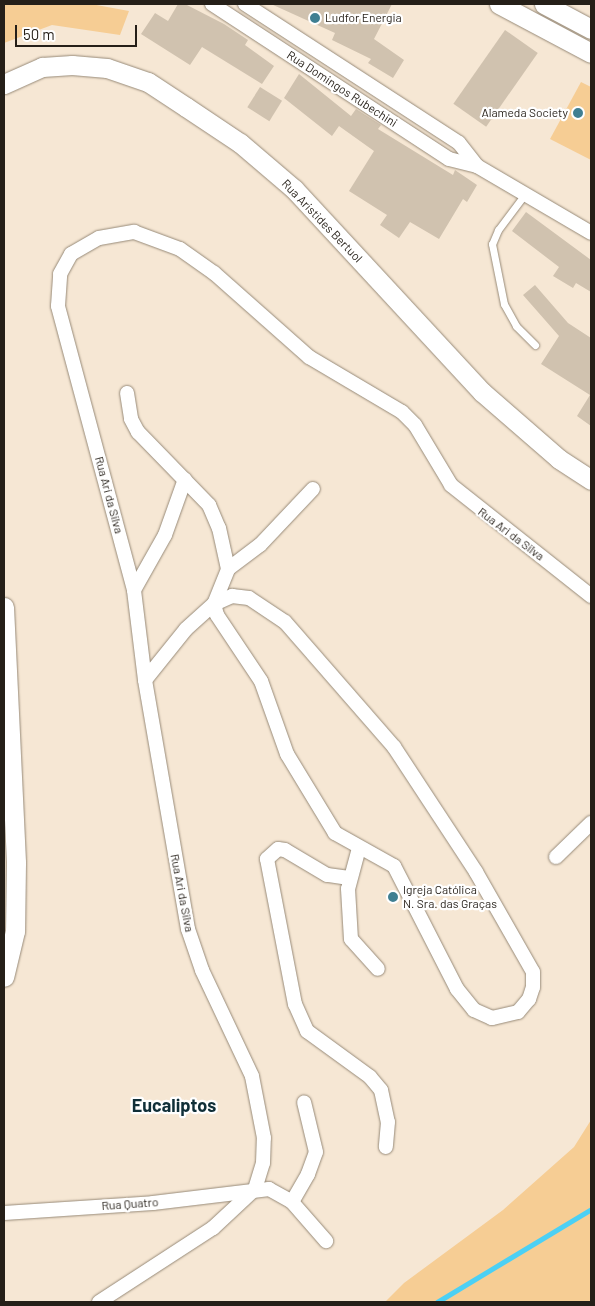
<!DOCTYPE html>
<html>
<head>
<meta charset="utf-8">
<style>
	body { margin:0 }
	#map { position:relative; width:595px; height:1306px; overflow:hidden; background:#f6e7d4; font-family:Barlow,sans-serif }
	div>[style] { position:absolute }
	[style*='--x'] { left:calc(var(--x)*1px); top:calc(var(--y)*1px); width:calc(var(--w)*1px); rotate:calc(var(--a)*1deg) }
	.green>* { inset:0; background:#f6cd94 }
	.stream>* { height:5px; margin:-2.5px; padding:0 2.5px; transform-origin:2.5px; border-radius:2.5px; background:#4cd0f4 }
	.building>* { inset:0; background:#d0c2af; transform-origin:0 0 }
	.roads { filter:drop-shadow(0 0 1px #978a78) drop-shadow(0 0 1px #978a78) }
	.lane>* { height:7px; margin:-3.5px; padding:0 3.5px; transform-origin:3.5px; border-radius:3.5px; background:#fff }
	.street>* { height:14px; margin:-7px; padding:0 7px; transform-origin:7px; border-radius:7px; background:#fff }
	.secondary>* { height:19px; margin:-9.5px; padding:0 9.5px; transform-origin:9.5px; border-radius:9.5px; background:#fff }
	.dots>* { width:14px; height:14px; translate:-50% -50%; box-sizing:border-box; border:2px solid #fff; border-radius:50% }
	span { translate:-50% -50%; white-space:nowrap; text-align:center; line-height:1.15; -webkit-text-stroke:4.5px #fff; paint-order:stroke }
	.poi-label { font-size:12px; color:#251f18 }
	.left { translate:0 -50%; text-align:left }
	.right { translate:-100% -50%; text-align:right }
	.street-label { font-size:12px; color:#251f18 }
	.district-label { font-size:18px; color:#102f38; font-weight:700 }
	.frame { position:absolute; inset:0; border:5px solid #251f18; pointer-events:none }
	.scale { position:absolute; left:15px; top:25px; width:122px; height:22px; box-sizing:border-box; border:2px solid #251f18; border-top:0; padding-left:6px; font-size:15px; line-height:18px; white-space:nowrap; color:#251f18; -webkit-text-stroke:4px #fff; paint-order:stroke }
</style>
</head>
<body>
<div id="map">
	<div class="green">
		<div style="clip-path:polygon(4px 4px,91px 4px,129px 11px,120px 35px,52px 25px,4px 43px)"></div>
		<div style="clip-path:polygon(581px 82px,591px 87px,591px 160px,550px 139px)"></div>
		<div style="clip-path:polygon(591px 1120px,591px 1302px,385px 1302px,404px 1283px,503px 1210px,574px 1147px)"></div>
	</div>
	<div class="stream">
		<div style="--x:437;--y:1302;--w:180;--a:-31.1"></div>
	</div>
	<div class="building">
		<div style="clip-path:polygon(178px 4px,185px 4px,224px 24px,248px 40px,245px 45px,274px 66px,262px 84px,202px 47px,190px 65px,141px 34px,155px 13px,168px 21px)"></div>
		<div style="clip-path:polygon(271px 4px,392px 4px,374px 39px,404px 60px,393px 78px,368px 63px,371px 59px,332px 40px,335px 33px)"></div>
		<div style="left:505px;top:30px;width:40px;height:90px;rotate:35deg"></div>
		<div style="clip-path:polygon(299px 74px,351px 116px,356px 109px,381px 125px,378px 129px,453px 175px,455px 170px,477px 185px,467px 202px,463px 199px,439px 239px,410px 222px,399px 238px,380px 225px,387px 215px,349px 191px,374px 151px,339px 126px,332px 136px,284px 98px)"></div>
		<div style="left:260px;top:87px;width:26px;height:24px;rotate:32deg"></div>
		<div style="clip-path:polygon(526px 212px,591px 260px,591px 292px,576px 283px,573px 288px,553px 276px,559px 267px,512px 231px)"></div>
		<div style="clip-path:polygon(535px 285px,568px 323px,591px 338px,591px 426px,577px 416px,590px 395px,541px 364px,559px 336px,523px 295px)"></div>
	</div>
	<div class="roads">
		<div class="lane">
			<div style="--x:525;--y:194;--w:45;--a:126.9"></div>
			<div style="--x:498;--y:230;--w:15;--a:113"></div>
			<div style="--x:492;--y:244;--w:61;--a:78.7"></div>
			<div style="--x:504;--y:304;--w:25;--a:61"></div>
			<div style="--x:516;--y:326;--w:27;--a:45"></div>
		</div>
		<div class="street">
			<div style="--x:212;--y:4;--w:283;--a:33.2"></div>
			<div style="--x:449;--y:159;--w:29;--a:14"></div>
			<div style="--x:477;--y:166;--w:132;--a:30.4"></div>
			<div style="--x:245;--y:4;--w:255;--a:33"></div>
			<div style="--x:459;--y:143;--w:29;--a:52"></div>
			<div style="--x:127;--y:393;--w:26;--a:81"></div>
			<div style="--x:131;--y:419;--w:15;--a:62"></div>
			<div style="--x:138;--y:432;--w:102;--a:45.8"></div>
			<div style="--x:209;--y:505;--w:25;--a:67"></div>
			<div style="--x:219;--y:528;--w:42;--a:77.6"></div>
			<div style="--x:134;--y:590;--w:63;--a:-60.6"></div>
			<div style="--x:165;--y:535;--w:59;--a:-70.3"></div>
			<div style="--x:145;--y:680;--w:65;--a:-51.2"></div>
			<div style="--x:186;--y:629;--w:38;--a:-42"></div>
			<div style="--x:214;--y:604;--w:20;--a:-24"></div>
			<div style="--x:232;--y:596;--w:17;--a:7"></div>
			<div style="--x:249;--y:598;--w:43;--a:33.7"></div>
			<div style="--x:285;--y:622;--w:166;--a:48.9"></div>
			<div style="--x:394;--y:747;--w:149;--a:56.7"></div>
			<div style="--x:476;--y:872;--w:115;--a:60.3"></div>
			<div style="--x:533;--y:972;--w:15;--a:90"></div>
			<div style="--x:533;--y:987;--w:13;--a:108"></div>
			<div style="--x:529;--y:999;--w:17;--a:130"></div>
			<div style="--x:518;--y:1012;--w:27;--a:167"></div>
			<div style="--x:492;--y:1018;--w:20;--a:-156"></div>
			<div style="--x:474;--y:1010;--w:27;--a:-129"></div>
			<div style="--x:457;--y:989;--w:138;--a:-117.1"></div>
			<div style="--x:394;--y:866;--w:68;--a:-150.8"></div>
			<div style="--x:335;--y:833;--w:92;--a:-121.3"></div>
			<div style="--x:287;--y:754;--w:77;--a:-109.6"></div>
			<div style="--x:261;--y:681;--w:79;--a:-123.7"></div>
			<div style="--x:217;--y:615;--w:11;--a:-105"></div>
			<div style="--x:214;--y:604;--w:38;--a:-68"></div>
			<div style="--x:228;--y:569;--w:40;--a:-37"></div>
			<div style="--x:260;--y:545;--w:77;--a:-46.6"></div>
			<div style="--x:359;--y:848;--w:42;--a:105"></div>
			<div style="--x:348;--y:889;--w:50;--a:86.6"></div>
			<div style="--x:351;--y:939;--w:40;--a:48"></div>
			<div style="--x:556;--y:857;--w:49;--a:-44.2"></div>
			<div style="--x:349;--y:878;--w:22;--a:-172"></div>
			<div style="--x:327;--y:875;--w:49;--a:-149.2"></div>
			<div style="--x:285;--y:850;--w:7;--a:-172"></div>
			<div style="--x:278;--y:849;--w:15;--a:138"></div>
			<div style="--x:267;--y:859;--w:148;--a:79.1"></div>
			<div style="--x:295;--y:1004;--w:30;--a:66"></div>
			<div style="--x:307;--y:1031;--w:78;--a:36.1"></div>
			<div style="--x:370;--y:1077;--w:17;--a:50"></div>
			<div style="--x:381;--y:1090;--w:33;--a:78"></div>
			<div style="--x:388;--y:1122;--w:25;--a:95"></div>
			<div style="--x:292;--y:1202;--w:32;--a:-60"></div>
			<div style="--x:308;--y:1174;--w:23;--a:-70"></div>
			<div style="--x:316;--y:1152;--w:51;--a:-103.5"></div>
			<div style="--x:4;--y:1213;--w:149;--a:-3.8"></div>
			<div style="--x:153;--y:1203;--w:117;--a:-6.9"></div>
			<div style="--x:269;--y:1189;--w:26;--a:29"></div>
			<div style="--x:292;--y:1202;--w:52;--a:48.9"></div>
			<div style="--x:99;--y:1302;--w:136;--a:-33"></div>
			<div style="--x:213;--y:1228;--w:57;--a:-42.9"></div>
			<div style="--x:255;--y:1189;--w:27;--a:-73"></div>
			<div style="--x:263;--y:1163;--w:25;--a:-88"></div>
			<div style="--x:264;--y:1138;--w:63;--a:-101"></div>
			<div style="--x:252;--y:1076;--w:117;--a:-115.3"></div>
			<div style="--x:202;--y:970;--w:43;--a:-108.9"></div>
			<div style="--x:188;--y:929;--w:253;--a:-99.8"></div>
			<div style="--x:145;--y:680;--w:91;--a:-97"></div>
			<div style="--x:134;--y:590;--w:294;--a:-105"></div>
			<div style="--x:58;--y:306;--w:32;--a:-86"></div>
			<div style="--x:60;--y:274;--w:23;--a:-61"></div>
			<div style="--x:71;--y:254;--w:32;--a:-30"></div>
			<div style="--x:99;--y:238;--w:36;--a:-10"></div>
			<div style="--x:134;--y:232;--w:49;--a:20.3"></div>
			<div style="--x:180;--y:249;--w:42;--a:35.2"></div>
			<div style="--x:214;--y:273;--w:127;--a:41.5"></div>
			<div style="--x:309;--y:357;--w:108;--a:30.6"></div>
			<div style="--x:402;--y:412;--w:18;--a:45"></div>
			<div style="--x:415;--y:425;--w:70;--a:59"></div>
			<div style="--x:451;--y:485;--w:179;--a:38.4"></div>
		</div>
		<div class="secondary">
			<div style="--x:499;--y:4;--w:104;--a:28"></div>
			<div style="--x:544;--y:4;--w:53;--a:28"></div>
			<div style="--x:4;--y:84;--w:42;--a:-24.1"></div>
			<div style="--x:42;--y:67;--w:30;--a:-4"></div>
			<div style="--x:72;--y:65;--w:35;--a:5"></div>
			<div style="--x:107;--y:68;--w:43;--a:18.9"></div>
			<div style="--x:148;--y:82;--w:45;--a:33.3"></div>
			<div style="--x:186;--y:107;--w:65;--a:33.7"></div>
			<div style="--x:240;--y:143;--w:71;--a:40.4"></div>
			<div style="--x:294;--y:189;--w:277;--a:47.2"></div>
			<div style="--x:482;--y:392;--w:102;--a:41"></div>
			<div style="--x:559;--y:459;--w:38;--a:33"></div>
			<div style="--x:4;--y:607;--w:256;--a:87.3"></div>
			<div style="--x:16;--y:863;--w:68;--a:90.8"></div>
			<div style="--x:15;--y:931;--w:47;--a:103.4"></div>
		</div>
	</div>
	<div class="dots">
		<div style="left:315px;top:18px;background:#3f7f92"></div>
		<div style="left:578px;top:113px;background:#3f7f92"></div>
		<div style="left:393px;top:897px;background:#3f7f92"></div>
	</div>
	<div class="poi-label">
		<span class="left" style="left:325px;top:18px">Ludfor Energia</span>
		<span class="right" style="left:568px;top:113px">Alameda Society</span>
		<span class="left" style="left:403px;top:897px">Igreja Católica<br>N. Sra. das Graças</span>
	</div>
	<div class="street-label">
		<span style="left:342px;top:89px;rotate:33deg">Rua Domingos Rubechini</span>
		<span style="left:322px;top:221px;rotate:46deg">Rua Aristides Bertuol</span>
		<span style="left:109px;top:495px;rotate:75deg">Rua Ari da Silva</span>
		<span style="left:511px;top:534px;rotate:37deg">Rua Ari da Silva</span>
		<span style="left:182px;top:893px;rotate:79deg">Rua Ari da Silva</span>
		<span style="left:130px;top:1204px;rotate:-4deg">Rua Quatro</span>
	</div>
	<div class="district-label">
		<span style="left:174px;top:1105px">Eucaliptos</span>
	</div>
	<div class="frame"></div>
	<div class="scale">50 m</div>
</div>
</body>
</html>
